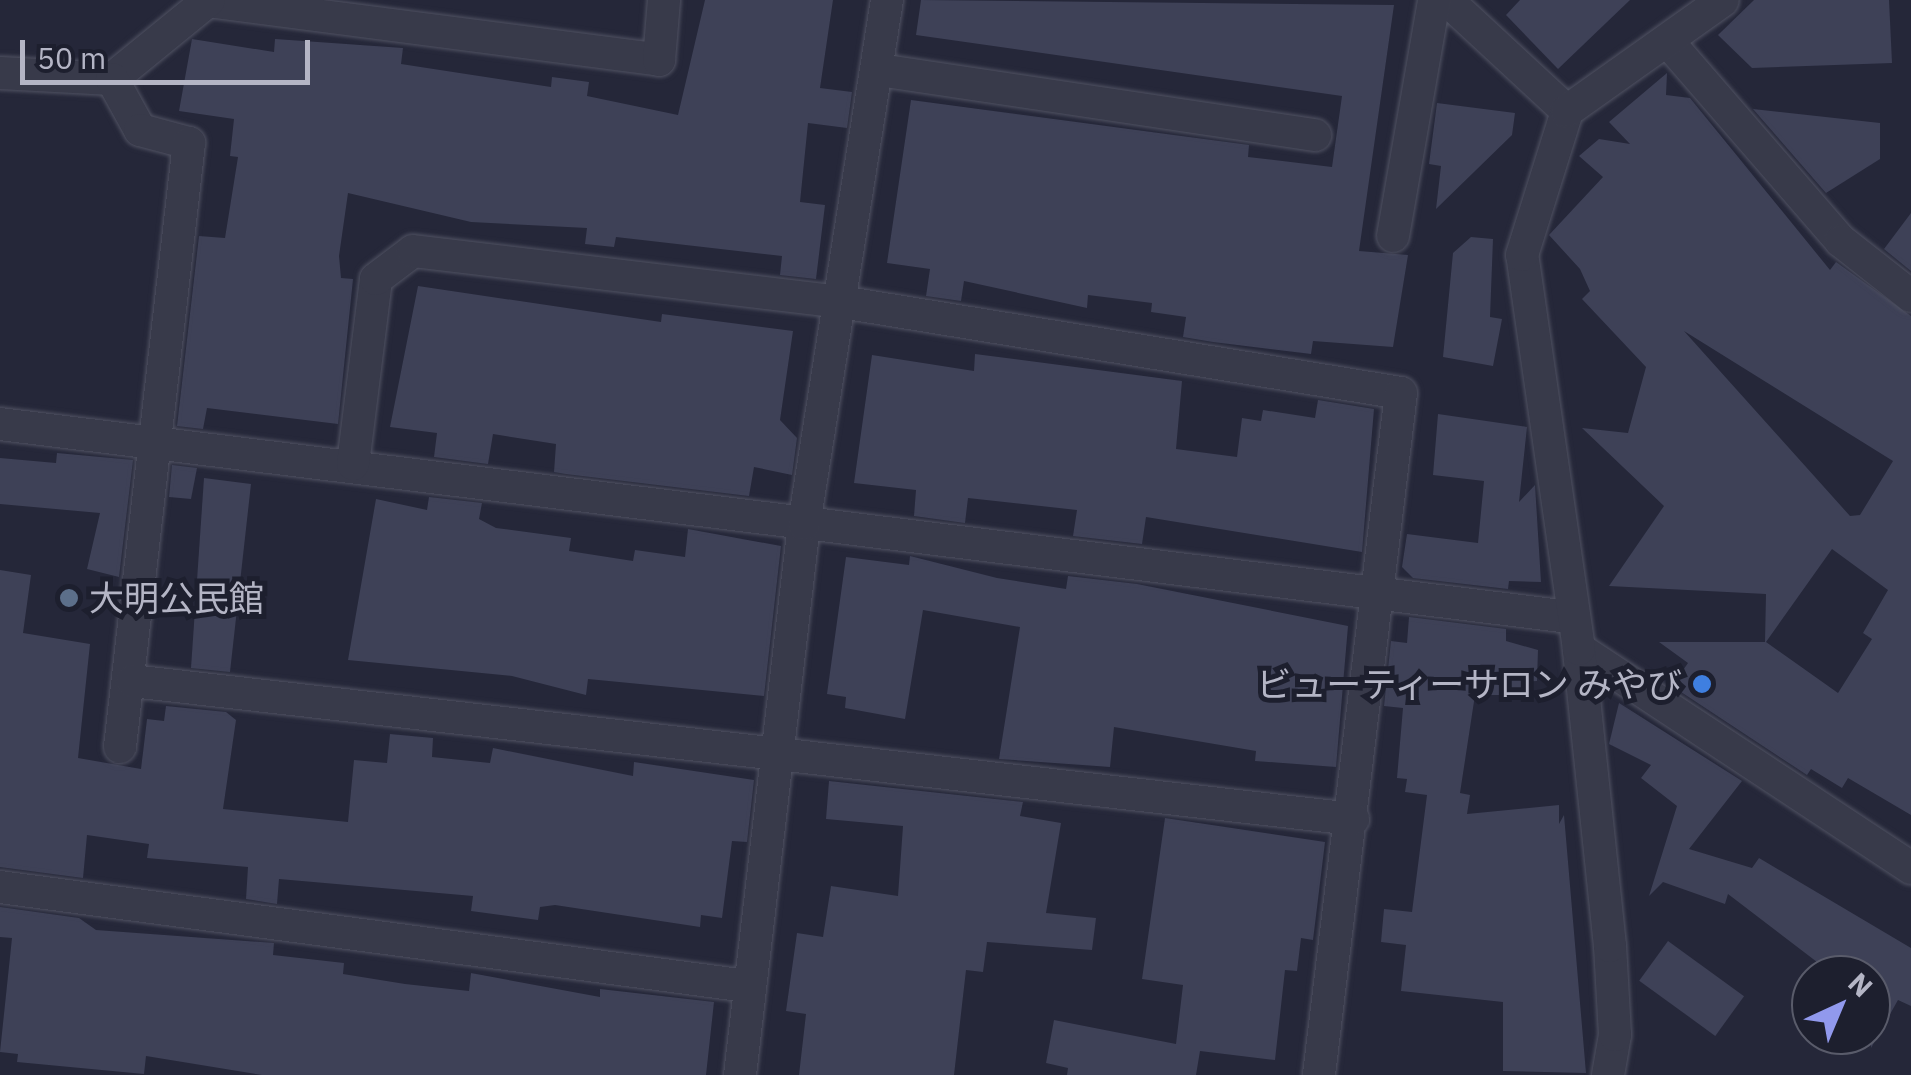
<!DOCTYPE html>
<html>
<head>
<meta charset="utf-8">
<style>
	body { margin:0 }
	#map { position:relative; width:1911px; height:1075px; overflow:hidden; background:#252739; font-family:"IBM Plex Sans","Noto Sans JP",sans-serif }
	div>[style] { position:absolute }
	[style*='--x'] { left:calc(var(--x)*1px); top:calc(var(--y)*1px); width:calc(var(--w)*1px); rotate:calc(var(--a)*1deg) }
	.building>* { inset:0; background:#3e4157; transform-origin:0 0 }
	.roads { filter:drop-shadow(0 0 2px #505262) drop-shadow(0 0 2px #505262) }
	.minor>* { height:32px; margin:-16px; padding:0 16px; transform-origin:16px; border-radius:16px; background:#383a4a }
	.dots>* { width:28px; height:28px; translate:-50% -50%; box-sizing:border-box; border:5px solid #1d1f2e; border-radius:50% }
	span { translate:-50% -50%; white-space:nowrap; text-align:center; line-height:1.15; -webkit-text-stroke:10px #1d1f2e; paint-order:stroke }
	.poi-label { font-size:35px; color:#b4b5c5 }
	.left { translate:0 -50%; text-align:left }
	.right { translate:-100% -50%; text-align:right }
	.north { position:absolute; left:1791px; top:955px; width:100px; height:100px; box-sizing:border-box; background:#1d1f2e; border:2px solid #595b6a; border-radius:50%; rotate:44deg; font-size:28px; font-weight:700; line-height:40px; text-align:center; color:#b4b5c5 }
	.north::after { content:''; display:block; margin:auto; width:35px; height:45px; background:#9199ed; clip-path:polygon(50% 0,100% 100%,50% 72%,0 100%) }
	.scale { position:absolute; left:20px; top:40px; width:290px; height:45px; box-sizing:border-box; border:5px solid #b4b5c5; border-top:0; padding-left:12px; font-size:30px; line-height:35px; white-space:nowrap; color:#b4b5c5; -webkit-text-stroke:8px #1d1f2e; paint-order:stroke }
</style>
</head>
<body>
<div id="map">
	<div class="building">
		<div style="clip-path:polygon(705px 0,833px 0,820px 88px,852px 92px,847px 128px,808px 123px,800px 202px,825px 205px,816px 279px,780px 275px,782px 256px,616px 237px,614px 247px,585px 244px,587px 228px,471px 222px,348px 193px,339px 256px,341px 278px,353px 279px,338px 424px,207px 408px,203px 429px,177px 426px,199px 236px,225px 238px,238px 157px,230px 156px,234px 119px,179px 111px,192px 39px,274px 52px,275px 39px,403px 48px,401px 64px,551px 87px,552px 77px,589px 82px,587px 96px,678px 115px)"></div>
		<div style="clip-path:polygon(921px 0,1394px 5px,1359px 251px,1408px 255px,1393px 347px,1313px 341px,1311px 354px,1213px 342px,1183px 337px,1186px 317px,1151px 312px,1152px 303px,1088px 295px,1087px 308px,964px 281px,961px 301px,926px 296px,930px 269px,887px 263px,911px 100px,1249px 145px,1248px 157px,1332px 167px,1342px 96px,916px 35px)"></div>
		<div style="clip-path:polygon(1520px 0,1630px 0,1558px 69px,1506px 15px)"></div>
		<div style="clip-path:polygon(1754px 0,1889px 0,1892px 63px,1752px 68px,1718px 35px)"></div>
		<div style="clip-path:polygon(evenodd,1667px 73px,1666px 95px,1690px 98px,1830px 270px,1836px 262px,1911px 316px,1911px 815px,1848px 778px,1842px 788px,1811px 769px,1807px 775px,1672px 686px,1688px 663px,1659px 642px,1765px 642px,1766px 594px,1609px 586px,1664px 506px,1582px 428px,1628px 433px,1646px 367px,1582px 299px,1590px 291px,1580px 269px,1549px 235px,1603px 177px,1579px 156px,1599px 139px,1630px 144px,1609px 122px,1667px 73px,1684px 331px,1893px 461px,1860px 515px,1850px 516px,1684px 331px,1667px 73px,1832px 549px,1888px 590px,1863px 633px,1872px 639px,1838px 693px,1766px 642px,1832px 549px)"></div>
		<div style="clip-path:polygon(1437px 103px,1515px 113px,1512px 135px,1436px 209px,1441px 166px,1429px 164px)"></div>
		<div style="clip-path:polygon(1753px 109px,1880px 123px,1880px 159px,1826px 193px)"></div>
		<div style="clip-path:polygon(1911px 213px,1911px 271px,1884px 249px)"></div>
		<div style="clip-path:polygon(1471px 237px,1493px 239px,1490px 317px,1502px 319px,1493px 366px,1443px 357px,1453px 253px)"></div>
		<div style="clip-path:polygon(418px 286px,661px 322px,662px 314px,793px 331px,780px 420px,797px 438px,792px 475px,754px 467px,749px 496px,566px 474px,554px 472px,556px 444px,493px 434px,488px 464px,434px 457px,437px 433px,390px 427px)"></div>
		<div style="clip-path:polygon(975px 354px,1182px 381px,1176px 449px,1237px 457px,1242px 418px,1261px 421px,1263px 410px,1315px 418px,1318px 400px,1374px 409px,1362px 552px,1146px 517px,1142px 544px,1073px 536px,1077px 510px,968px 498px,965px 523px,914px 516px,916px 490px,854px 483px,872px 355px,974px 371px)"></div>
		<div style="clip-path:polygon(1438px 414px,1527px 427px,1519px 502px,1535px 485px,1541px 582px,1509px 581px,1508px 589px,1413px 578px,1402px 567px,1407px 534px,1478px 543px,1484px 481px,1433px 475px)"></div>
		<div style="clip-path:polygon(57px 453px,133px 460px,119px 577px,87px 569px,100px 513px,0 504px,0 458px,56px 463px)"></div>
		<div style="clip-path:polygon(172px 465px,197px 468px,191px 499px,169px 497px)"></div>
		<div style="clip-path:polygon(204px 478px,251px 484px,230px 672px,191px 668px)"></div>
		<div style="clip-path:polygon(429px 497px,482px 503px,479px 519px,496px 528px,571px 538px,569px 551px,633px 561px,635px 550px,685px 557px,688px 529px,781px 546px,764px 696px,588px 679px,586px 695px,512px 676px,348px 660px,376px 499px,427px 510px)"></div>
		<div style="clip-path:polygon(910px 556px,997px 578px,1066px 589px,1068px 576px,1137px 584px,1348px 626px,1336px 767px,1255px 761px,1256px 751px,1114px 727px,1110px 767px,999px 759px,1020px 627px,923px 610px,905px 719px,845px 708px,846px 697px,827px 694px,846px 557px,909px 565px)"></div>
		<div style="clip-path:polygon(0 570px,31px 575px,23px 633px,90px 644px,78px 758px,141px 769px,147px 719px,164px 721px,166px 706px,226px 712px,236px 720px,223px 809px,348px 822px,354px 760px,387px 763px,390px 734px,433px 738px,432px 757px,490px 763px,493px 748px,633px 776px,634px 762px,754px 780px,747px 842px,732px 841px,722px 918px,701px 915px,700px 927px,555px 905px,540px 907px,538px 920px,471px 911px,473px 896px,279px 879px,277px 904px,246px 899px,248px 867px,147px 858px,149px 844px,87px 835px,83px 878px,0 867px)"></div>
		<div style="clip-path:polygon(1409px 617px,1506px 629px,1506px 641px,1538px 650px,1537px 681px,1522px 682px,1522px 695px,1475px 695px,1460px 793px,1470px 795px,1467px 814px,1559px 805px,1559px 824px,1564px 815px,1586px 1073px,1503px 1071px,1503px 1002px,1401px 991px,1406px 945px,1381px 942px,1384px 909px,1412px 912px,1427px 795px,1405px 792px,1407px 779px,1397px 778px,1403px 708px,1384px 706px,1391px 641px,1407px 643px)"></div>
		<div style="clip-path:polygon(1619px 703px,1742px 781px,1689px 849px,1752px 868px,1759px 858px,1911px 948px,1911px 1006px,1898px 1000px,1871px 1048px,1871px 975px,1834px 975px,1728px 894px,1725px 904px,1663px 882px,1649px 896px,1677px 806px,1641px 778px,1651px 765px,1609px 744px)"></div>
		<div style="clip-path:polygon(829px 781px,1023px 802px,1020px 816px,1061px 823px,1046px 913px,1096px 918px,1092px 950px,987px 942px,983px 972px,966px 970px,954px 1075px,799px 1075px,806px 1014px,786px 1011px,797px 933px,823px 937px,831px 886px,898px 896px,903px 826px,826px 819px)"></div>
		<div style="clip-path:polygon(1165px 818px,1325px 842px,1313px 940px,1301px 938px,1297px 971px,1285px 970px,1275px 1060px,1200px 1051px,1196px 1075px,1067px 1075px,1068px 1068px,1046px 1063px,1054px 1020px,1176px 1044px,1183px 985px,1142px 979px)"></div>
		<div style="clip-path:polygon(0 907px,79px 918px,96px 930px,274px 943px,273px 955px,344px 963px,343px 974px,405px 984px,469px 991px,471px 973px,600px 997px,600px 989px,714px 1002px,706px 1075px,262px 1075px,146px 1056px,144px 1074px,17px 1062px,18px 1054px,0 1052px,12px 938px,0 937px)"></div>
		<div style="left:1668px;top:941px;width:94px;height:49px;rotate:36deg"></div>
	</div>
	<div class="roads">
		<div class="minor">
			<div style="--x:1447;--y:0;--w:163;--a:42.8"></div>
			<div style="--x:207;--y:1;--w:456;--a:7.4"></div>
			<div style="--x:659;--y:60;--w:60;--a:-85.2"></div>
			<div style="--x:1671;--y:45;--w:259;--a:49.1"></div>
			<div style="--x:1841;--y:241;--w:89;--a:38.2"></div>
			<div style="--x:879;--y:70;--w:441;--a:8.5"></div>
			<div style="--x:0;--y:73;--w:112;--a:3.1"></div>
			<div style="--x:112;--y:79;--w:125;--a:-39.2"></div>
			<div style="--x:112;--y:79;--w:58;--a:61.2"></div>
			<div style="--x:140;--y:130;--w:51;--a:14.9"></div>
			<div style="--x:189;--y:143;--w:608;--a:96.52"></div>
			<div style="--x:1393;--y:236;--w:240;--a:-80.1"></div>
			<div style="--x:0;--y:424;--w:1581;--a:7.01"></div>
			<div style="--x:353;--y:464;--w:186;--a:-82.9"></div>
			<div style="--x:376;--y:279;--w:46;--a:-37.1"></div>
			<div style="--x:413;--y:251;--w:431;--a:6.8"></div>
			<div style="--x:841;--y:302;--w:567;--a:9.23"></div>
			<div style="--x:1401;--y:393;--w:687;--a:96.86"></div>
			<div style="--x:1579;--y:649;--w:398;--a:33.4"></div>
			<div style="--x:132;--y:681;--w:1229;--a:6.45"></div>
			<div style="--x:0;--y:887;--w:754;--a:7.55"></div>
			<div style="--x:740;--y:1075;--w:555;--a:-83.37"></div>
			<div style="--x:804;--y:524;--w:531;--a:-81"></div>
			<div style="--x:1608;--y:1075;--w:41;--a:-80.1"></div>
			<div style="--x:1615;--y:1035;--w:89;--a:-93.2"></div>
			<div style="--x:1610;--y:946;--w:299;--a:-96"></div>
			<div style="--x:1579;--y:649;--w:398;--a:-98.2"></div>
			<div style="--x:1522;--y:255;--w:151;--a:-72.6"></div>
			<div style="--x:1567;--y:111;--w:191;--a:-35.4"></div>
		</div>
	</div>
	<div class="dots">
		<div style="left:69px;top:598px;background:#5c6f8a"></div>
		<div style="left:1702px;top:684px;background:#3f7fe0"></div>
	</div>
	<div class="poi-label">
		<span class="left" style="left:89px;top:598px">大明公民館</span>
		<span class="right" style="left:1682px;top:684px">ビューティーサロン みやび</span>
	</div>
	<div class="north">N</div>
	<div class="scale">50 m</div>
</div>
</body>
</html>
